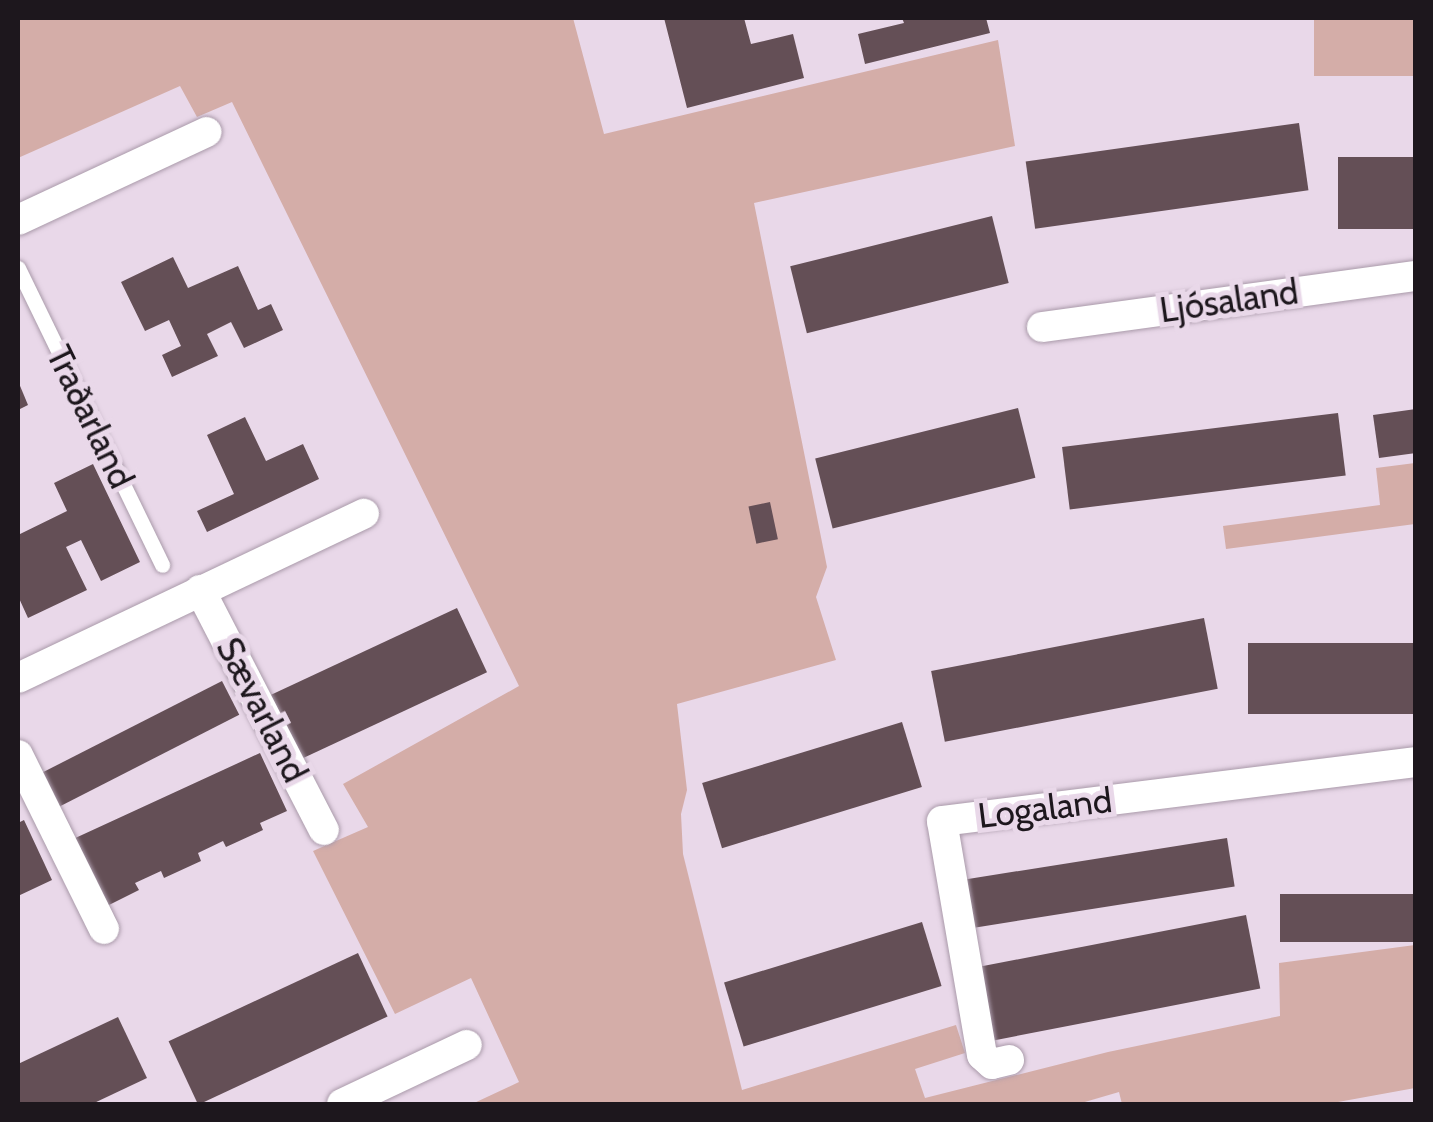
<!DOCTYPE html>
<html>
<head>
<meta charset="utf-8">
<style>
	body { margin:0 }
	#map { position:relative; width:1433px; height:1122px; overflow:hidden; background:#e9d8e9; font-family:Cabin,sans-serif }
	div>[style] { position:absolute }
	[style*='--x'] { left:calc(var(--x)*1px); top:calc(var(--y)*1px); width:calc(var(--w)*1px); rotate:calc(var(--a)*1deg) }
	.green>* { inset:0; background:#d4ada8; transform-origin:0 0 }
	.building>* { inset:0; background:#644f56; transform-origin:0 0 }
	.roads { filter:drop-shadow(0 0 2px #aa9aaa) drop-shadow(0 0 2px #aa9aaa) }
	.service>* { height:15px; margin:-7.5px; padding:0 7.5px; transform-origin:7.5px; border-radius:7.5px; background:#fff }
	.minor>* { height:30px; margin:-15px; padding:0 15px; transform-origin:15px; border-radius:15px; background:#fff }
	span { translate:-50% -50%; white-space:nowrap; text-align:center; line-height:1.15; -webkit-text-stroke:10px #e9d8e9; paint-order:stroke }
	.street-label { font-size:35px; color:#1d171d }
	.frame { position:absolute; inset:0; border:20px solid #1d171d; pointer-events:none }
</style>
</head>
<body>
<div id="map">
	<div class="green">
		<div style="clip-path:polygon(18px 18px,573px 18px,604px 134px,998px 40px,1015px 146px,754px 203px,827px 567px,816px 597px,836px 660px,677px 704px,687px 790px,681px 814px,683px 854px,742px 1090px,956px 1025px,965px 1053px,915px 1069px,925px 1098px,1108px 1052px,1280px 1016px,1279px 963px,1415px 945px,1415px 1088px,1327px 1104px,1122px 1104px,1119px 1092px,1078px 1104px,472px 1104px,519px 1082px,471px 978px,395px 1014px,313px 851px,368px 827px,343px 784px,519px 686px,232px 102px,197px 117px,180px 86px,18px 158px)"></div>
		<div style="left:1415px;top:20px;width:56px;height:101px;rotate:90deg"></div>
		<div style="clip-path:polygon(1415px 463px,1415px 524px,1226px 549px,1223px 526px,1380px 505px,1376px 468px)"></div>
	</div>
	<div class="building">
		<div style="clip-path:polygon(664px 18px,744px 18px,751px 44px,793px 34px,804px 78px,687px 108px)"></div>
		<div style="clip-path:polygon(902px 18px,986px 18px,990px 33px,865px 64px,858px 34px,904px 23px)"></div>
		<div style="left:1299px;top:123px;width:68px;height:276px;rotate:82deg"></div>
		<div style="left:1416px;top:157px;width:72px;height:78px;rotate:90deg"></div>
		<div style="left:992px;top:216px;width:69px;height:208px;rotate:76deg"></div>
		<div style="clip-path:polygon(173px 257px,188px 288px,238px 266px,258px 310px,271px 304px,283px 330px,244px 348px,231px 322px,207px 334px,218px 356px,172px 377px,162px 355px,181px 346px,169px 320px,145px 331px,121px 282px)"></div>
		<div style="clip-path:polygon(18px 381px,28px 405px,18px 410px)"></div>
		<div style="left:1018px;top:408px;width:72px;height:209px;rotate:76deg"></div>
		<div style="clip-path:polygon(1416px 409px,1416px 453px,1379px 458px,1373px 415px)"></div>
		<div style="left:1338px;top:413px;width:63px;height:278px;rotate:83deg"></div>
		<div style="clip-path:polygon(245px 417px,266px 461px,303px 444px,319px 479px,207px 532px,197px 511px,234px 494px,207px 435px)"></div>
		<div style="clip-path:polygon(93px 464px,140px 562px,101px 581px,81px 540px,66px 547px,87px 590px,28px 618px,18px 596px,18px 535px,67px 511px,54px 483px)"></div>
		<div style="left:770px;top:502px;width:38px;height:22px;rotate:78deg"></div>
		<div style="left:457px;top:608px;width:71px;height:208px;rotate:65deg"></div>
		<div style="left:1204px;top:618px;width:72px;height:278px;rotate:79deg"></div>
		<div style="left:1416px;top:643px;width:71px;height:168px;rotate:90deg"></div>
		<div style="left:222px;top:681px;width:38px;height:206px;rotate:63deg"></div>
		<div style="left:902px;top:722px;width:68px;height:209px;rotate:73deg"></div>
		<div style="clip-path:polygon(260px 753px,287px 811px,260px 823px,263px 830px,226px 847px,223px 841px,198px 853px,201px 861px,164px 878px,161px 871px,135px 883px,139px 890px,103px 908px,71px 840px)"></div>
		<div style="clip-path:polygon(24px 820px,52px 880px,18px 896px,18px 823px)"></div>
		<div style="left:1227px;top:838px;width:49px;height:270px;rotate:81deg"></div>
		<div style="left:1416px;top:894px;width:48px;height:136px;rotate:90deg"></div>
		<div style="left:1246px;top:915px;width:75px;height:277px;rotate:79deg"></div>
		<div style="left:922px;top:922px;width:67px;height:207px;rotate:73deg"></div>
		<div style="left:358px;top:953px;width:70px;height:209px;rotate:65deg"></div>
		<div style="clip-path:polygon(118px 1017px,147px 1078px,92px 1104px,18px 1104px,18px 1064px)"></div>
	</div>
	<div class="roads">
		<div class="service">
			<div style="--x:18;--y:268;--w:330;--a:64.1"></div>
		</div>
		<div class="minor">
			<div style="--x:18;--y:220;--w:208;--a:-25"></div>
			<div style="--x:1042;--y:327;--w:377;--a:-7.8"></div>
			<div style="--x:200;--y:590;--w:270;--a:62.7"></div>
			<div style="--x:18;--y:678;--w:383;--a:-25.4"></div>
			<div style="--x:18;--y:755;--w:194;--a:63.7"></div>
			<div style="--x:1009;--y:1060;--w:17;--a:167"></div>
			<div style="--x:992;--y:1064;--w:13;--a:-138"></div>
			<div style="--x:982;--y:1055;--w:237;--a:-99.7"></div>
			<div style="--x:942;--y:821;--w:478;--a:-7.1"></div>
			<div style="--x:342;--y:1104;--w:138;--a:-25.3"></div>
		</div>
	</div>
	<div class="street-label">
		<span style="left:1229px;top:301px;rotate:-8deg">Ljósaland</span>
		<span style="left:90px;top:417px;rotate:64deg">Traðarland</span>
		<span style="left:262px;top:710px;rotate:63deg">Sævarland</span>
		<span style="left:1045px;top:808px;rotate:-7deg">Logaland</span>
	</div>
	<div class="frame"></div>
</div>
</body>
</html>
